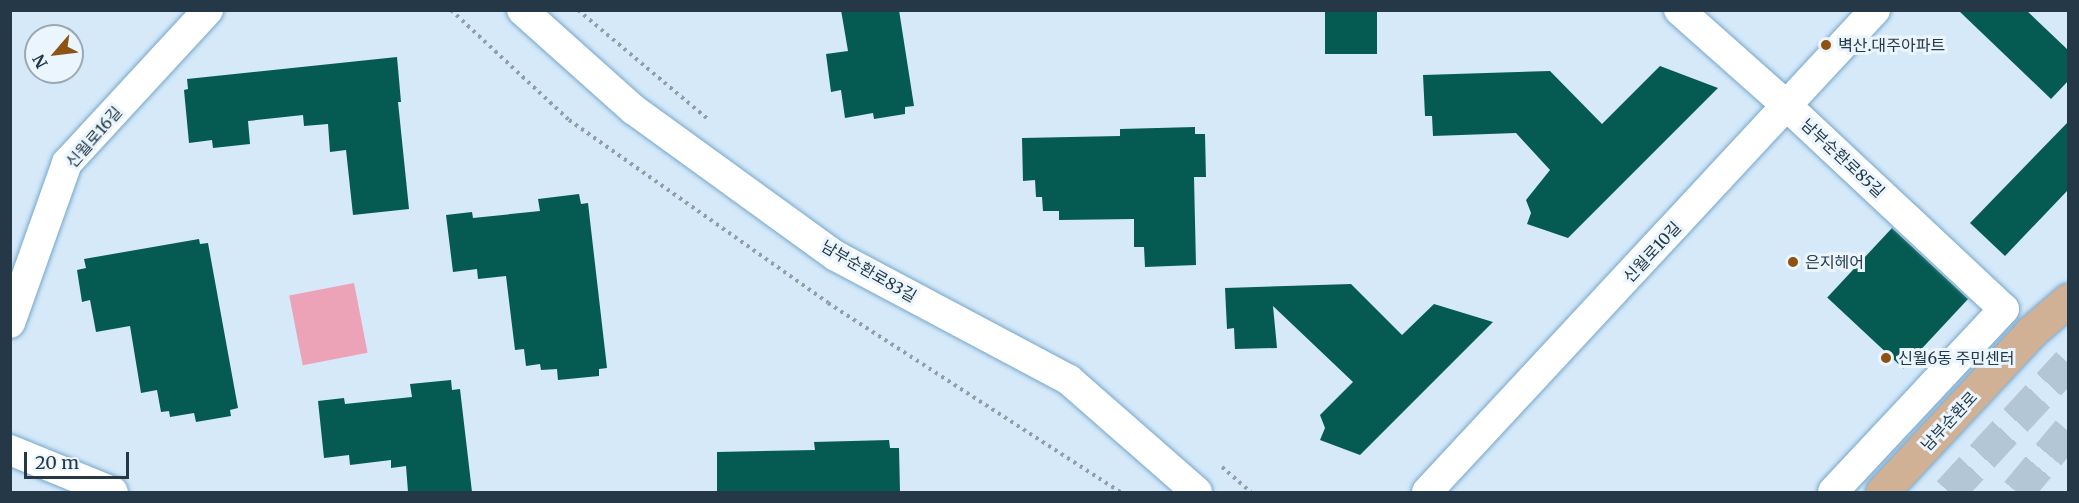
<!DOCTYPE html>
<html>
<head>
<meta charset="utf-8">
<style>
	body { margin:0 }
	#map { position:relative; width:2079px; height:503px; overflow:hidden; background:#d5e9f9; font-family:Merriweather,"Noto Sans KR",serif }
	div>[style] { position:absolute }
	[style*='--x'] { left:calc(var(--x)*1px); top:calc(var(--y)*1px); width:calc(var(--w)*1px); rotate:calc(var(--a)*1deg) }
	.green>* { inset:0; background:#eca2b7; transform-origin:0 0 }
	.building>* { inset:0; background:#055b51; transform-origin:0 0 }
	.primary-tunnel>* { height:33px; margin-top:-16.5px; transform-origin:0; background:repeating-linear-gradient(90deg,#b2c6d5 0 33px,transparent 0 49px) }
	.path>* { height:4px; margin-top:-2px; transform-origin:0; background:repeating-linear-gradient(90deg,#8ca0af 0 3px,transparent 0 7.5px) }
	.roads { filter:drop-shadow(0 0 2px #75a6ca) drop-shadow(0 0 2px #75a6ca) }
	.street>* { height:30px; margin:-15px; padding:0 15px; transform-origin:15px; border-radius:15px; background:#fff }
	.primary>* { height:33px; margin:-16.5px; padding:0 16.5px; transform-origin:16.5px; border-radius:16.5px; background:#d0b195 }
	.dots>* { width:16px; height:16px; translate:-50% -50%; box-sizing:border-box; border:3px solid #ebf5fd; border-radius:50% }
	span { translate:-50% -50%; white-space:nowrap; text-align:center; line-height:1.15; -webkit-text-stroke:6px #ebf5fd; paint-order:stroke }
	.poi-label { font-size:16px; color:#243847 }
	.left { translate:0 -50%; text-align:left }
	.street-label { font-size:16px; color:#243847 }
	.frame { position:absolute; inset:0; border:12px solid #243847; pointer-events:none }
	.north { position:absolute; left:24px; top:24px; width:60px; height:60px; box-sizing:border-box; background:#ebf5fd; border:2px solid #9ba9b4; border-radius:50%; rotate:242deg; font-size:16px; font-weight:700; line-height:24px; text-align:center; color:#243847 }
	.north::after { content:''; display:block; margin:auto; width:21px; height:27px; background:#8e5212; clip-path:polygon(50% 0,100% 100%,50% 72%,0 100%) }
	.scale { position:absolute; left:24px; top:452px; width:105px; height:27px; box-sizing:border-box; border:3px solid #243847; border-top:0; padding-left:8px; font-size:18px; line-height:21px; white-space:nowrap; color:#243847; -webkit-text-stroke:4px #ebf5fd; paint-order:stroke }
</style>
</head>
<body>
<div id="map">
	<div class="green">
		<div style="left:354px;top:283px;width:71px;height:66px;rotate:79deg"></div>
	</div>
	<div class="building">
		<div style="clip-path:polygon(841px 10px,899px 10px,914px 106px,905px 107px,905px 114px,874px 119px,873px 113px,845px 118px,841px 90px,831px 92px,826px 54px,848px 51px)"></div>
		<div style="left:1325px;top:10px;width:52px;height:44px"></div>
		<div style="clip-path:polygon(1958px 10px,2026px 10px,2068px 50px,2068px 81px,2051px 99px)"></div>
		<div style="clip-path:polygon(397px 57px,401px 102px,398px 102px,409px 209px,353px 215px,346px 150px,330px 152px,328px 124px,304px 126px,303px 115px,248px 121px,250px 144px,213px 148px,212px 140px,189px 143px,184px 90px,188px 89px,187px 79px)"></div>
		<div style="clip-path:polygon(1660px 66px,1718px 88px,1568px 238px,1527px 224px,1531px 213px,1526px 200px,1550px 170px,1516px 133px,1433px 136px,1432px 116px,1425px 116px,1423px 75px,1550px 71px,1602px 124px)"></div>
		<div style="clip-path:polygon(2068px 122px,2068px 190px,2005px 256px,1970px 223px)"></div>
		<div style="clip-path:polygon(1195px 127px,1195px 134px,1205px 134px,1206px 177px,1194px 177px,1196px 265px,1145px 267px,1144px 247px,1134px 247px,1134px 219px,1059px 220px,1059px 211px,1043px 211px,1042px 197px,1036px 197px,1035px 180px,1023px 181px,1022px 138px,1120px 136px,1120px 129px)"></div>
		<div style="clip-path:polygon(579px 194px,581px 204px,588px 203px,607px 368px,599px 369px,599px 376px,558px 380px,557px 369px,541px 370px,540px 364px,526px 366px,524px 349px,515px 350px,506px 276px,478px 279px,477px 269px,453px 272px,446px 215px,472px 212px,473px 218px,540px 211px,538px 199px)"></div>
		<div style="left:1892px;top:228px;width:104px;height:95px;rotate:43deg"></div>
		<div style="clip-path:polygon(199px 239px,200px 244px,208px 243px,238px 408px,230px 410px,231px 416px,196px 422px,194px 413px,170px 417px,169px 411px,161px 412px,157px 390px,141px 393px,130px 326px,96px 332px,90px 300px,82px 302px,77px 270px,86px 268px,84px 259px)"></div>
		<div style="clip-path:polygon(1351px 284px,1402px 335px,1434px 304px,1493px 322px,1360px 455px,1320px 440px,1325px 428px,1320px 415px,1353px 382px,1273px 306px,1277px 348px,1235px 349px,1234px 328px,1227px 329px,1225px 288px)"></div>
		<div style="clip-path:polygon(451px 380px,452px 390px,460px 389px,472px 492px,408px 492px,406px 466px,391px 468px,391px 460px,350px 465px,349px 455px,324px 458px,318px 401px,344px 398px,345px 404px,412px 397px,410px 384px)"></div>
		<div style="clip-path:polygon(889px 440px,890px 448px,899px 448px,900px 491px,717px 492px,717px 452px,815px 450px,814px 442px)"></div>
	</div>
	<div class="primary-tunnel">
		<div style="--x:1949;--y:492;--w:176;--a:-47.3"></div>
		<div style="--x:2017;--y:492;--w:80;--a:-50.1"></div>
	</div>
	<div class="path">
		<div style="--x:451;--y:10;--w:161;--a:43"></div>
		<div style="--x:569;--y:120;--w:317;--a:35.2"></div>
		<div style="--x:828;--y:303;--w:348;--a:32.9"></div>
		<div style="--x:578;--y:10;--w:171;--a:40"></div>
		<div style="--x:1222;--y:467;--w:38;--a:41"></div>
	</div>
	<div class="roads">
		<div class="street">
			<div style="--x:522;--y:10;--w:150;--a:41.8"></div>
			<div style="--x:634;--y:110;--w:249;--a:35.9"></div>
			<div style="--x:836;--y:256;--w:264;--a:28"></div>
			<div style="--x:1069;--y:380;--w:170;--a:41.2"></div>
			<div style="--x:1679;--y:10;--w:144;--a:41.6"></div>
			<div style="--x:1787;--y:106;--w:297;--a:43.1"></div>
			<div style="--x:2004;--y:309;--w:250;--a:133.1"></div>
			<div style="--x:10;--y:323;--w:170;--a:-70.4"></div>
			<div style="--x:67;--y:163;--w:208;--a:-47.3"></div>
			<div style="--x:10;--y:450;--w:111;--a:22.2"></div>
			<div style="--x:1427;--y:492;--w:658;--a:-47.09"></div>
		</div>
		<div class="primary">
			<div style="--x:1882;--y:492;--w:220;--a:-47"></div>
			<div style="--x:2032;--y:331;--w:48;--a:-40.7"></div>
		</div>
	</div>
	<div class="dots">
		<div style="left:1826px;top:45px;background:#8e5212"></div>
		<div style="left:1793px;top:262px;background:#8e5212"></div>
		<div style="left:1886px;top:358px;background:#8e5212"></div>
	</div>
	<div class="poi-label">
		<span class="left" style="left:1838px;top:45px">벽산.대주아파트</span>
		<span class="left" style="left:1805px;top:262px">은지헤어</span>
		<span class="left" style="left:1898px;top:358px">신월6동 주민센터</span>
	</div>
	<div class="street-label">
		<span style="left:94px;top:137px;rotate:-49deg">신월로16길</span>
		<span style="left:1843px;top:158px;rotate:43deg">남부순환로85길</span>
		<span style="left:1652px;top:252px;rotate:-47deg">신월로10길</span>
		<span style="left:869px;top:271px;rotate:30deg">남부순환로83길</span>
		<span style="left:1949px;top:421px;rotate:-47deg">남부순환로</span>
	</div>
	<div class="frame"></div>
	<div class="north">N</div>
	<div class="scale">20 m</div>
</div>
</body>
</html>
